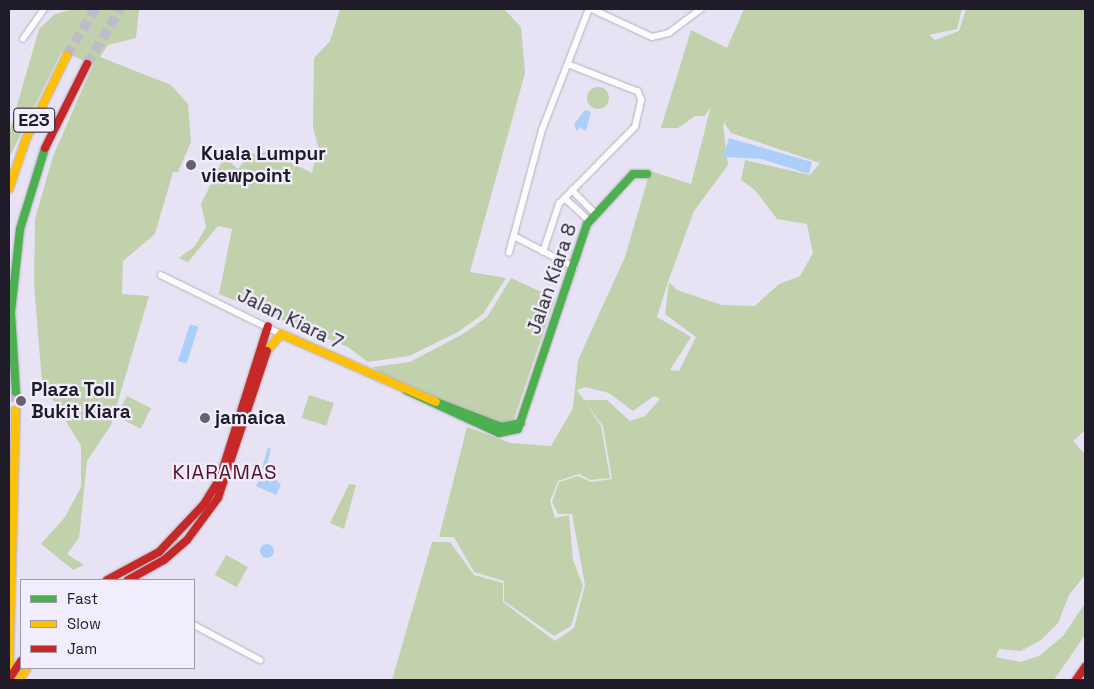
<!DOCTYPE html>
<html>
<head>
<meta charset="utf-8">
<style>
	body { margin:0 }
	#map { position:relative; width:1094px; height:689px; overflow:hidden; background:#e8e3f4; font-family:"Space Grotesk",sans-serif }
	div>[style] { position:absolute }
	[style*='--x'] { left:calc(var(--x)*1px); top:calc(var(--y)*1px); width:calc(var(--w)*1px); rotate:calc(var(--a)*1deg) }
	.green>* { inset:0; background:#c0d1ac; transform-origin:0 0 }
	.round { border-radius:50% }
	.water>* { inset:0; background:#abcff8; transform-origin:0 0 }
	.highway-tunnel>* { height:10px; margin-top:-5px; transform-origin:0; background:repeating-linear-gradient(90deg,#c0bbcb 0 10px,transparent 0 15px) }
	.roads { filter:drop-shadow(0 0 1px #b4b0be) drop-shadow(0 0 1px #b4b0be) }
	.street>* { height:5.5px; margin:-2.75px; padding:0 2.75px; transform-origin:2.75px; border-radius:2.75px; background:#fcfbfd }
	.fast>* { height:8px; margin:-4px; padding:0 4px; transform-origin:4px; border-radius:4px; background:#4caf50 }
	.slow>* { height:8px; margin:-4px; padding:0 4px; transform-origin:4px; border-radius:4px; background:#ffc107 }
	.jam>* { height:8px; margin:-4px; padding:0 4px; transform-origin:4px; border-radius:4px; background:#c62828 }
	.dots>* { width:14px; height:14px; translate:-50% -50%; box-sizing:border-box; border:2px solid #f1edfc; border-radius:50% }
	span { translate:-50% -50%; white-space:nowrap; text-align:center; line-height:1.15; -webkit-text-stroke:4.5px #f1edfc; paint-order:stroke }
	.shield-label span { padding:1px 4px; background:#f1edfc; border:1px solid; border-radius:4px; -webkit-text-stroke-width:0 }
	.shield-label { font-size:18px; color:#1f1b28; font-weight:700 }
	.poi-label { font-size:19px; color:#1f1b28; font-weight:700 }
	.left { translate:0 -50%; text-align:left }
	.street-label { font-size:19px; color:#1f1b28 }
	.neighbourhood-label { font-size:20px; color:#531028; letter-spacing:1px }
	.frame { position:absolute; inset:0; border:10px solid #1f1b28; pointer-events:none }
	.legend { position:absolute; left:20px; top:579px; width:175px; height:90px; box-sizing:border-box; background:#f1edfc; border:1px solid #9d99a7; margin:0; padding:6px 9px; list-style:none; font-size:15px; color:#1f1b28 }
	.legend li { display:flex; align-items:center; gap:10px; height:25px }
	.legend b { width:25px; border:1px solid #9d99a7 }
</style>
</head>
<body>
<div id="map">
	<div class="green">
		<div style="clip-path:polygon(73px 9px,139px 9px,136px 38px,108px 45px,100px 57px,171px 85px,188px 104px,191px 142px,178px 172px,173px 172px,155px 234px,123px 261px,122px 294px,149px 296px,111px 425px,87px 461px,79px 538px,67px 554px,84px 565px,73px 570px,41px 544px,65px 517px,81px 487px,81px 446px,42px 382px,34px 285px,35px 219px,53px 156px,93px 65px,62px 51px,9px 158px,9px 133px,39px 29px,55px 14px)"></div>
		<div style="clip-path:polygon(340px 9px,504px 9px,521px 27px,525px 73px,470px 272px,506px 278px,483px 314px,458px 332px,409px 356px,368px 362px,348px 347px,219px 294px,232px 229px,218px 226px,188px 262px,179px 258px,195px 246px,206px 227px,201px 204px,224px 157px,238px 169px,250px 154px,269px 152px,312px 173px,318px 146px,313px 127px,314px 58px,330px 41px)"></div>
		<div style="clip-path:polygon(evenodd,744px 9px,962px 9px,957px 29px,929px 35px,935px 40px,959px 31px,966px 9px,1085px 9px,1085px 430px,1073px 441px,1085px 454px,1085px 575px,1069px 595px,1058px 623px,1041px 640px,1021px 651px,999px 649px,996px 657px,1020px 662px,1039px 656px,1063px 636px,1085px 603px,1085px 635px,1054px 680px,392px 680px,432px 542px,450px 542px,474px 575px,503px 583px,503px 602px,555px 641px,574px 628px,585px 585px,572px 514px,558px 514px,552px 502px,559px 482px,578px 476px,591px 482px,612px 479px,603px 426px,585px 402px,601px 426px,610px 478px,590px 480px,579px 474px,558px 481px,550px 501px,555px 518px,569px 515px,573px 560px,583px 586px,571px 626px,554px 636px,504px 601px,504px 581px,474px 572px,454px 537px,439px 537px,467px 427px,511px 443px,551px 446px,573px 408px,578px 360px,625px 257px,650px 171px,691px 184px,711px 106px,705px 116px,695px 116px,678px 128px,661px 128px,691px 30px,727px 48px,744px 9px,728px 118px,725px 124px,731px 133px,820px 163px,810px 175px,745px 160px,741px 180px,755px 190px,777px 219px,807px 224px,813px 253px,800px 276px,779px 284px,755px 306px,722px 305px,677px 290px,669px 282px,665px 314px,696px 337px,679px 371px,670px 370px,691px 337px,657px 317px,668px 282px,694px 211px,728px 165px,723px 125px,728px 118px,744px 9px,585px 387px,609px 393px,633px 411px,654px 396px,660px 399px,645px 416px,630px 421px,607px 400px,584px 400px,577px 390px,585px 387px)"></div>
		<div class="round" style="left:587px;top:87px;width:22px;height:22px"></div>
		<div style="clip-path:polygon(511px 278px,555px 298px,513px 422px,498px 425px,384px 377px,373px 367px,410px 362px,463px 334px,487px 317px)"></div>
		<div style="left:309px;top:395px;width:26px;height:24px;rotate:18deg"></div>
		<div style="left:127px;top:396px;width:27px;height:23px;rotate:27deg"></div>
		<div style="clip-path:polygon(349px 484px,356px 485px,344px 529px,330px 523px)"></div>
		<div style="left:226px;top:555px;width:25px;height:23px;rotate:29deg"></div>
	</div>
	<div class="water">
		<div style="clip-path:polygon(585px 110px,591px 112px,586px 131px,580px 127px,577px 131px,574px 124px)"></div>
		<div style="clip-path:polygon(729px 138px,812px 162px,809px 174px,761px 159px,723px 157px)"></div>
		<div style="left:190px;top:324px;width:9px;height:39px;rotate:18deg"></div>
		<div style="clip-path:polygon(268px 447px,271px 449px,266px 469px,281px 485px,276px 495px,256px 486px,261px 477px,271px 482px,262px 468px)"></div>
		<div class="round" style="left:260px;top:544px;width:14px;height:14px"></div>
	</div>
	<div class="highway-tunnel">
		<div style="--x:67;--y:55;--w:54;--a:-58.7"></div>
		<div style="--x:87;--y:64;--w:64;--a:-59"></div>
		<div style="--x:16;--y:392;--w:18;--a:90"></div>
	</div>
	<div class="roads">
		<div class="street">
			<div style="--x:592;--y:9;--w:66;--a:25"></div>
			<div style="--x:652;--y:37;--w:17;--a:-13"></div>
			<div style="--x:669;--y:33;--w:40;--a:-37"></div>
			<div style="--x:23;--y:39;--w:37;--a:-55"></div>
			<div style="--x:572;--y:190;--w:33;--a:45"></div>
			<div style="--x:565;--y:198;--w:33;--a:43"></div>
			<div style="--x:514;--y:236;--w:68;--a:27.3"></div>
			<div style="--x:543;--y:252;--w:51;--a:-71.6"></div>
			<div style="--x:559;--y:204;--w:108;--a:-45.4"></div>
			<div style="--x:635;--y:127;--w:28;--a:-77"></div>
			<div style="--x:641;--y:100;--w:9;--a:-111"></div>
			<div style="--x:638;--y:92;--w:74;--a:-158.6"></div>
			<div style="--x:509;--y:253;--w:127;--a:-75"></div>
			<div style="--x:542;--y:130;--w:130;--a:-68.8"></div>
			<div style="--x:161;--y:275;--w:134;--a:26.2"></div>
			<div style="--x:194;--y:625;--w:75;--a:27.9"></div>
		</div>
		<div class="fast">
			<div style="--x:406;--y:390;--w:102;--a:24.8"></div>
			<div style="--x:499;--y:433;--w:19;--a:-12"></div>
			<div style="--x:518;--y:429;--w:216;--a:-71.4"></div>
			<div style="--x:587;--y:224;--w:68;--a:-47.4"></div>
			<div style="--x:633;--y:174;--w:14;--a:0"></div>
			<div style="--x:16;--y:392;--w:80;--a:-93.6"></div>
			<div style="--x:11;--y:312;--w:83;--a:-83.8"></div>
			<div style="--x:20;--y:229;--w:85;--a:-72.8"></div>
			<div style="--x:436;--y:402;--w:70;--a:21"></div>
			<div style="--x:501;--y:427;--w:20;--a:-11"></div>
		</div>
		<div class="slow">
			<div style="--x:9;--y:189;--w:53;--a:-71.2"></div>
			<div style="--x:26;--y:139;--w:93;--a:-64"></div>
			<div style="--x:267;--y:351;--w:22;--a:-51"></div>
			<div style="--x:281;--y:334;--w:169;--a:23.7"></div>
			<div style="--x:9;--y:671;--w:261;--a:-88.5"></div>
			<div style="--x:19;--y:680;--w:14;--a:-56"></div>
		</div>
		<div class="jam">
			<div style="--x:45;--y:148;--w:94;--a:-63.4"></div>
			<div style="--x:107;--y:580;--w:59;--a:-28.3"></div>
			<div style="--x:159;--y:552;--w:66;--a:-46.8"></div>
			<div style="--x:204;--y:504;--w:31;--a:-58"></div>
			<div style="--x:220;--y:478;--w:159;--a:-72.5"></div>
			<div style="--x:128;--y:580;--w:41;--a:-29.1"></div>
			<div style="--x:164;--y:560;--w:30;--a:-41"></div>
			<div style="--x:187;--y:540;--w:52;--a:-53.6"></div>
			<div style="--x:218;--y:498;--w:155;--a:-71.6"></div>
			<div style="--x:9;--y:679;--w:22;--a:-56"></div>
			<div style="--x:1076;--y:680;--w:16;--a:-55"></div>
		</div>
	</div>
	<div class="dots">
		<div style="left:191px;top:165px;background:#65616f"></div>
		<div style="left:21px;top:401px;background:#65616f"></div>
		<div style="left:205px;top:418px;background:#65616f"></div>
	</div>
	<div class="shield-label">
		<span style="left:34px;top:120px">E23</span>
	</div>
	<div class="poi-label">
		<span class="left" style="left:201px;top:165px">Kuala Lumpur<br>viewpoint</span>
		<span class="left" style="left:31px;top:401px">Plaza Toll<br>Bukit Kiara</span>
		<span class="left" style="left:215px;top:418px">jamaica</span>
	</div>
	<div class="street-label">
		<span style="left:552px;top:279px;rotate:-71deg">Jalan Kiara 8</span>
		<span style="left:290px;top:319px;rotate:26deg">Jalan Kiara 7</span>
	</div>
	<div class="neighbourhood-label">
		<span style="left:225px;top:472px">KIARAMAS</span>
	</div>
	<div class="frame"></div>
	<ul class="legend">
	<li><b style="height:6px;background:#4caf50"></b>Fast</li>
	<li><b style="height:6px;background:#ffc107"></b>Slow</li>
	<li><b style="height:6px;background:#c62828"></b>Jam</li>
	</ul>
</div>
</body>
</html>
